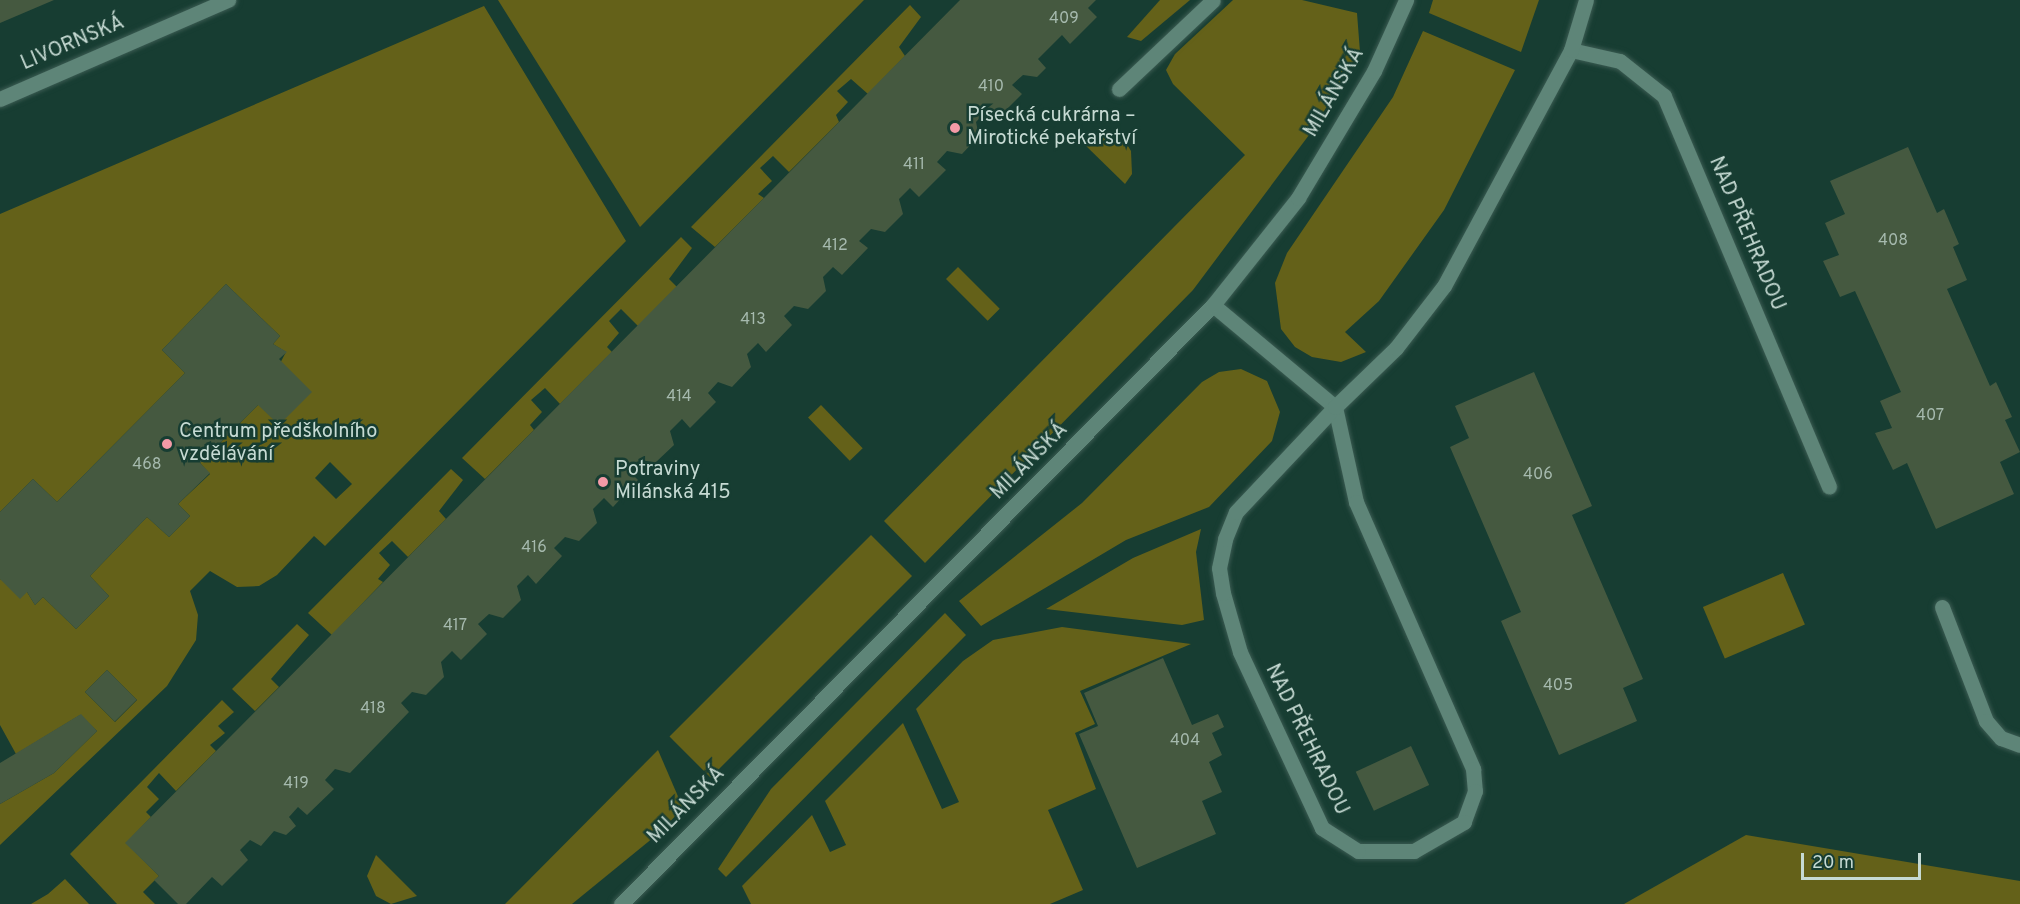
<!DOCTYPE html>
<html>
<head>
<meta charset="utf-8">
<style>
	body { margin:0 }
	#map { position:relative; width:2020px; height:904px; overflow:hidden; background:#173d32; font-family:Overpass,sans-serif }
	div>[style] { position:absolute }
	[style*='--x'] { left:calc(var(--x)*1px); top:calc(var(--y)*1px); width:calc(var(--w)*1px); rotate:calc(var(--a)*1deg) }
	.green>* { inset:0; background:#646119; transform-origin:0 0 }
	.building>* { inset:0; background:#455940; transform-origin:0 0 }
	.roads { filter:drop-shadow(0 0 2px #3b5b52) drop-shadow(0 0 2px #3b5b52) }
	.service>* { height:15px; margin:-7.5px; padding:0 7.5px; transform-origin:7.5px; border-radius:7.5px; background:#5e8578 }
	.minor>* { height:15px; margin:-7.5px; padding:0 7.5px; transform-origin:7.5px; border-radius:7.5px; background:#5e8578 }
	.tertiary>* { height:15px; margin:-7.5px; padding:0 7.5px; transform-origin:7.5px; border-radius:7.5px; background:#5e8578 }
	.dots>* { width:16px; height:16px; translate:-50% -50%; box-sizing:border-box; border:3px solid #173d32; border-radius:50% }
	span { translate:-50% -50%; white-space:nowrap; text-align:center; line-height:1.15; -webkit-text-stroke:5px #173d32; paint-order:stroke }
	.number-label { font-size:16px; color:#a6baae }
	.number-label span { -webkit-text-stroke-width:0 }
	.street-label { font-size:20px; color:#c6dad3 }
	.poi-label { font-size:20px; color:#c6dad3 }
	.left { translate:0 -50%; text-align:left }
	.scale { position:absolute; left:1801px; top:853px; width:120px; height:27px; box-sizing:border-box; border:3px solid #c6dad3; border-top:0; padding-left:8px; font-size:18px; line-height:21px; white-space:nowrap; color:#c6dad3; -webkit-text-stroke:4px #173d32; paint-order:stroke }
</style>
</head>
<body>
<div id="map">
	<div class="green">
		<div style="clip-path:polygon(498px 0,864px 0,640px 227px)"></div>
		<div style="clip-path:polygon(1160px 0,1190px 0,1141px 41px,1127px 37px)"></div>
		<div style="clip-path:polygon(1233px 0,1302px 0,1357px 13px,1360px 52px,1312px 131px,1193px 290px,925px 563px,884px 521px,1245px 155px,1173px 84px,1166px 70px,1175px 54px)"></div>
		<div style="clip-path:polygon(1433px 0,1539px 0,1521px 52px,1429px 13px)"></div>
		<div style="clip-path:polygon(910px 5px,921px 17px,899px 47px,905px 56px,868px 94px,851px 79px,837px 91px,848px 102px,836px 115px,839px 122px,789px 172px,773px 156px,760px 168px,772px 181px,758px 194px,764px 198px,715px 247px,691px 227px)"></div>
		<div style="clip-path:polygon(evenodd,484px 6px,626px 241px,325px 546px,314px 536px,277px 575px,259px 586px,237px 587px,210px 571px,190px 591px,198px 615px,196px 640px,167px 686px,0 845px,0 804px,54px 773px,97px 731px,80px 715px,16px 754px,0 725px,0 579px,27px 592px,35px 605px,43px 597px,76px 629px,109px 596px,90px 576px,147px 517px,169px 537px,190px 516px,178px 504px,210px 474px,200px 463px,258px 405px,286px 352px,273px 344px,280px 336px,226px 284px,162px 350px,185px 373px,57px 502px,33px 479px,0 512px,0 214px,484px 6px,330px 462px,352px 484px,336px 499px,315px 478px,330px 462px,484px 6px,107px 670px,137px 700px,115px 722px,85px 692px,107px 670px)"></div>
		<div style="clip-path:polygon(1423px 31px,1515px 70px,1444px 210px,1379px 301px,1345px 332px,1366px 352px,1341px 362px,1312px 357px,1295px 347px,1281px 329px,1275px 283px,1287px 253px,1393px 97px)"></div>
		<div style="clip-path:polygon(1103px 133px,1125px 141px,1131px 151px,1132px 174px,1125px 184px,1082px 142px)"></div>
		<div style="clip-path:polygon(681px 237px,692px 248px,669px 279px,677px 287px,638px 326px,621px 309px,609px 321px,619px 333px,607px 347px,612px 352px,560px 404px,545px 388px,531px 400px,542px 412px,530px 425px,534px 430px,485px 479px,462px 458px)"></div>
		<div style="left:958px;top:267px;width:59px;height:17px;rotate:45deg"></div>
		<div style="clip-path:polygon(1241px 369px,1267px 381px,1280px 412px,1272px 441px,1209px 507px,1126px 540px,981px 626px,959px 601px,1082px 503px,1202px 382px,1219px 372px)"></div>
		<div style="left:821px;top:405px;width:60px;height:18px;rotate:46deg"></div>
		<div style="clip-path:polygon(451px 469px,463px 480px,439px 511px,446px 519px,408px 557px,392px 541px,379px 553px,390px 565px,378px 579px,383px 582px,332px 635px,308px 613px)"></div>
		<div style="clip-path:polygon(1201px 529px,1196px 552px,1204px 620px,1182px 625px,1046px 609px,1133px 558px)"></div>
		<div style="left:871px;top:535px;width:58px;height:285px;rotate:45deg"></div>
		<div style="left:1783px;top:573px;width:56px;height:87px;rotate:67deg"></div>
		<div style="clip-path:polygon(945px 613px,966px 635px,726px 877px,718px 869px,771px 789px)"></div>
		<div style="clip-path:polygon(297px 624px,309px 635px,271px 679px,279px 687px,255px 711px,232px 689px)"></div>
		<div style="clip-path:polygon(1062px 627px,1191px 644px,1080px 691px,1095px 724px,1075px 733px,1096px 789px,1048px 810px,1083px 890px,1050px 904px,751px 904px,742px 886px,812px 815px,830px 852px,846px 845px,825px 801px,903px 723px,942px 809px,959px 802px,916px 709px,963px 661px,993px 640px)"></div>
		<div style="clip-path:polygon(222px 700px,234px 712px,218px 726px,225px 733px,210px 745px,216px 751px,176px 791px,159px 773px,147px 787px,159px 799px,146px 812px,151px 817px,126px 843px,159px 876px,143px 892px,155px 904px,117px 904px,70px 854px)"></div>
		<div style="clip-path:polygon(658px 750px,683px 808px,659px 833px,572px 904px,505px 904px)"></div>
		<div style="clip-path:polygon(1746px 835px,2020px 881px,2020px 904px,1624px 904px)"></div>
		<div style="clip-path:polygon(376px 855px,417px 896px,391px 904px,376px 896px,367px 876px)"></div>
		<div style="clip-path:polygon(65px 879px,89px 904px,31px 904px,48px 894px)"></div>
	</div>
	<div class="building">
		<div style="clip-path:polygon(0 0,54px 0,0 23px)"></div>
		<div style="clip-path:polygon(960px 0,1096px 0,1088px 8px,1097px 17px,1070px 44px,1062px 35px,1038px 59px,1046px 68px,1037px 77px,1023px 75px,1012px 85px,1022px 94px,995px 121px,986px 111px,976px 122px,979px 136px,962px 154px,947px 151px,937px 162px,946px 170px,919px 197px,910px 188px,899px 199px,903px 214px,885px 232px,871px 229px,859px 241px,868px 248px,842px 275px,833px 267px,823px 277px,826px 291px,808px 309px,794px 306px,784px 316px,792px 325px,766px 352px,758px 343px,747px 354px,751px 367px,732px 387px,718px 382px,708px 393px,716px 402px,690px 428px,682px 419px,670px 431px,674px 445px,655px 463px,642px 460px,630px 472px,638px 480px,613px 507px,604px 498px,593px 509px,597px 523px,579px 541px,565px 537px,554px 548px,562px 556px,536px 584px,528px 575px,517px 586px,521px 600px,503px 618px,489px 614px,478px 624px,487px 634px,461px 660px,452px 651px,441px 662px,444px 677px,426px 695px,412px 692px,401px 703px,409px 712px,350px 773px,335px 769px,325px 780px,334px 789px,307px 815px,298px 807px,289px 817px,296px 826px,286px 835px,274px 831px,261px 846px,250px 840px,240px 850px,248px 860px,222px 886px,212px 877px,186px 904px,178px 904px,154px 880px,159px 876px,125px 843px)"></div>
		<div style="clip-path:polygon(1908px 147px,1937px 213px,1944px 209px,1959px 244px,1953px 247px,1967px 280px,1947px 289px,1990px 386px,1996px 382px,2012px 417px,2005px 420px,2020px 452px,2000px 462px,2014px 494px,1936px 529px,1907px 463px,1893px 470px,1875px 433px,1892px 428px,1880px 401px,1901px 392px,1855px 291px,1840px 297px,1823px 261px,1839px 255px,1825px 223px,1845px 214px,1830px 181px)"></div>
		<div style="clip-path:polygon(226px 284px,280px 336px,273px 344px,287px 352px,279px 359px,312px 392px,279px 425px,258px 405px,200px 463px,210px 473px,178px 504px,190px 516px,169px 537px,147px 517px,90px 576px,109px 596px,76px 629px,43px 597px,35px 605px,27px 592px,20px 599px,0 579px,0 512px,33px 479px,57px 502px,185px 373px,162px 350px)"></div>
		<div style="clip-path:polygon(1534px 372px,1592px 506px,1572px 515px,1643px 679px,1623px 688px,1637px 721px,1559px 755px,1501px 621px,1521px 612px,1450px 447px,1469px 438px,1455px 406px)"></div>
		<div style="clip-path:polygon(1163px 658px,1192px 725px,1218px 714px,1221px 720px,1224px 727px,1212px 733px,1222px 755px,1209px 762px,1222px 792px,1202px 801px,1216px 834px,1137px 868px,1079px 734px,1098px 726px,1084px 693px)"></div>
		<div style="left:107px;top:670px;width:42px;height:31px;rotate:45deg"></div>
		<div style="clip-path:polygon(81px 714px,97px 731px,54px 773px,0 804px,0 763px)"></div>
		<div style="left:1411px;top:746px;width:43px;height:61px;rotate:65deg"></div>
	</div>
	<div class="roads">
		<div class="service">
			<div style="--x:1119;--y:89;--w:129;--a:-43.4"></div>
		</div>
		<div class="minor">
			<div style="--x:1571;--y:50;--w:50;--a:12.7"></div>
			<div style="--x:1620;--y:61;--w:56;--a:38.5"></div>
			<div style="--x:1664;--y:96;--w:424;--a:67.1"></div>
			<div style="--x:0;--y:99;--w:249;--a:-23.5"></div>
			<div style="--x:1213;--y:305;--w:159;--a:39.9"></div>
			<div style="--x:1335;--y:407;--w:97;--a:77.5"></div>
			<div style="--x:1356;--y:502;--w:292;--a:66.3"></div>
			<div style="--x:1473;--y:769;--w:22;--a:85"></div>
			<div style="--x:1475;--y:791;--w:33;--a:110"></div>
			<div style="--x:1464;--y:822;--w:58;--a:149.9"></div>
			<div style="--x:1414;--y:851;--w:56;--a:180"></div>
			<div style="--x:1358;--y:851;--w:43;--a:-147.4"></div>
			<div style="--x:1322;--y:828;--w:194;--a:-115"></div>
			<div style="--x:1240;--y:652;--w:61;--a:-106.1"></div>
			<div style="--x:1223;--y:593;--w:25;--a:-99"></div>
			<div style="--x:1219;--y:568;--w:30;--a:-78"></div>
			<div style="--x:1225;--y:539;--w:29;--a:-68"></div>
			<div style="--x:1236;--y:512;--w:144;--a:-46.7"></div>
			<div style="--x:1335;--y:407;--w:85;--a:-44"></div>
			<div style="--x:1396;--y:348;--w:78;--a:-52.3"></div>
			<div style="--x:1444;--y:286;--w:268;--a:-61.7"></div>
			<div style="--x:1571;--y:50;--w:52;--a:-73.3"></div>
			<div style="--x:1942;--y:607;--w:122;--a:68.9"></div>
			<div style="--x:1986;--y:721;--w:23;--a:49"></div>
			<div style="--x:2001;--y:738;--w:20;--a:20"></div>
		</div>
		<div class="tertiary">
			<div style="--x:621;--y:904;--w:842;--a:-45.34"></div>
			<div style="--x:1213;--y:305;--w:137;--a:-51.5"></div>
			<div style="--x:1298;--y:198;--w:148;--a:-59.1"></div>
			<div style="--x:1374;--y:71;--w:78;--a:-65.7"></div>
		</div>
	</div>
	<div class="dots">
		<div style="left:955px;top:128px;background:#f39aa7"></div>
		<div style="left:167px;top:444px;background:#f39aa7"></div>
		<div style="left:603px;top:482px;background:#f39aa7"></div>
	</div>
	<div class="number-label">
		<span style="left:1064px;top:19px">409</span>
		<span style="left:991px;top:87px">410</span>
		<span style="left:914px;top:165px">411</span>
		<span style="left:1893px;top:241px">408</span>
		<span style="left:835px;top:246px">412</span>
		<span style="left:753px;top:320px">413</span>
		<span style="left:679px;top:397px">414</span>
		<span style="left:1930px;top:416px">407</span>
		<span style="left:147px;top:465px">468</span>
		<span style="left:1538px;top:475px">406</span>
		<span style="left:534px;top:548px">416</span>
		<span style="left:455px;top:626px">417</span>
		<span style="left:1558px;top:686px">405</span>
		<span style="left:373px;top:709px">418</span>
		<span style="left:1185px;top:741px">404</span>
		<span style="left:296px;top:784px">419</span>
	</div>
	<div class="street-label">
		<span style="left:73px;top:44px;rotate:-23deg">LIVORNSKÁ</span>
		<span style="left:1335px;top:93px;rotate:-60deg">MILÁNSKÁ</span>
		<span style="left:1746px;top:234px;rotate:67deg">NAD PŘEHRADOU</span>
		<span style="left:1030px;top:462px;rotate:-45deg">MILÁNSKÁ</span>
		<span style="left:1306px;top:740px;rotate:64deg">NAD PŘEHRADOU</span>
		<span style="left:687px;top:806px;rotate:-45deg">MILÁNSKÁ</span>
	</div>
	<div class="poi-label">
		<span class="left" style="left:967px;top:128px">Písecká cukrárna –<br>Mirotické pekařství</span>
		<span class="left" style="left:179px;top:444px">Centrum předškolního<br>vzdělávání</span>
		<span class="left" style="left:615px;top:482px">Potraviny<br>Milánská 415</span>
	</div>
	<div class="scale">20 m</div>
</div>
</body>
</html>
